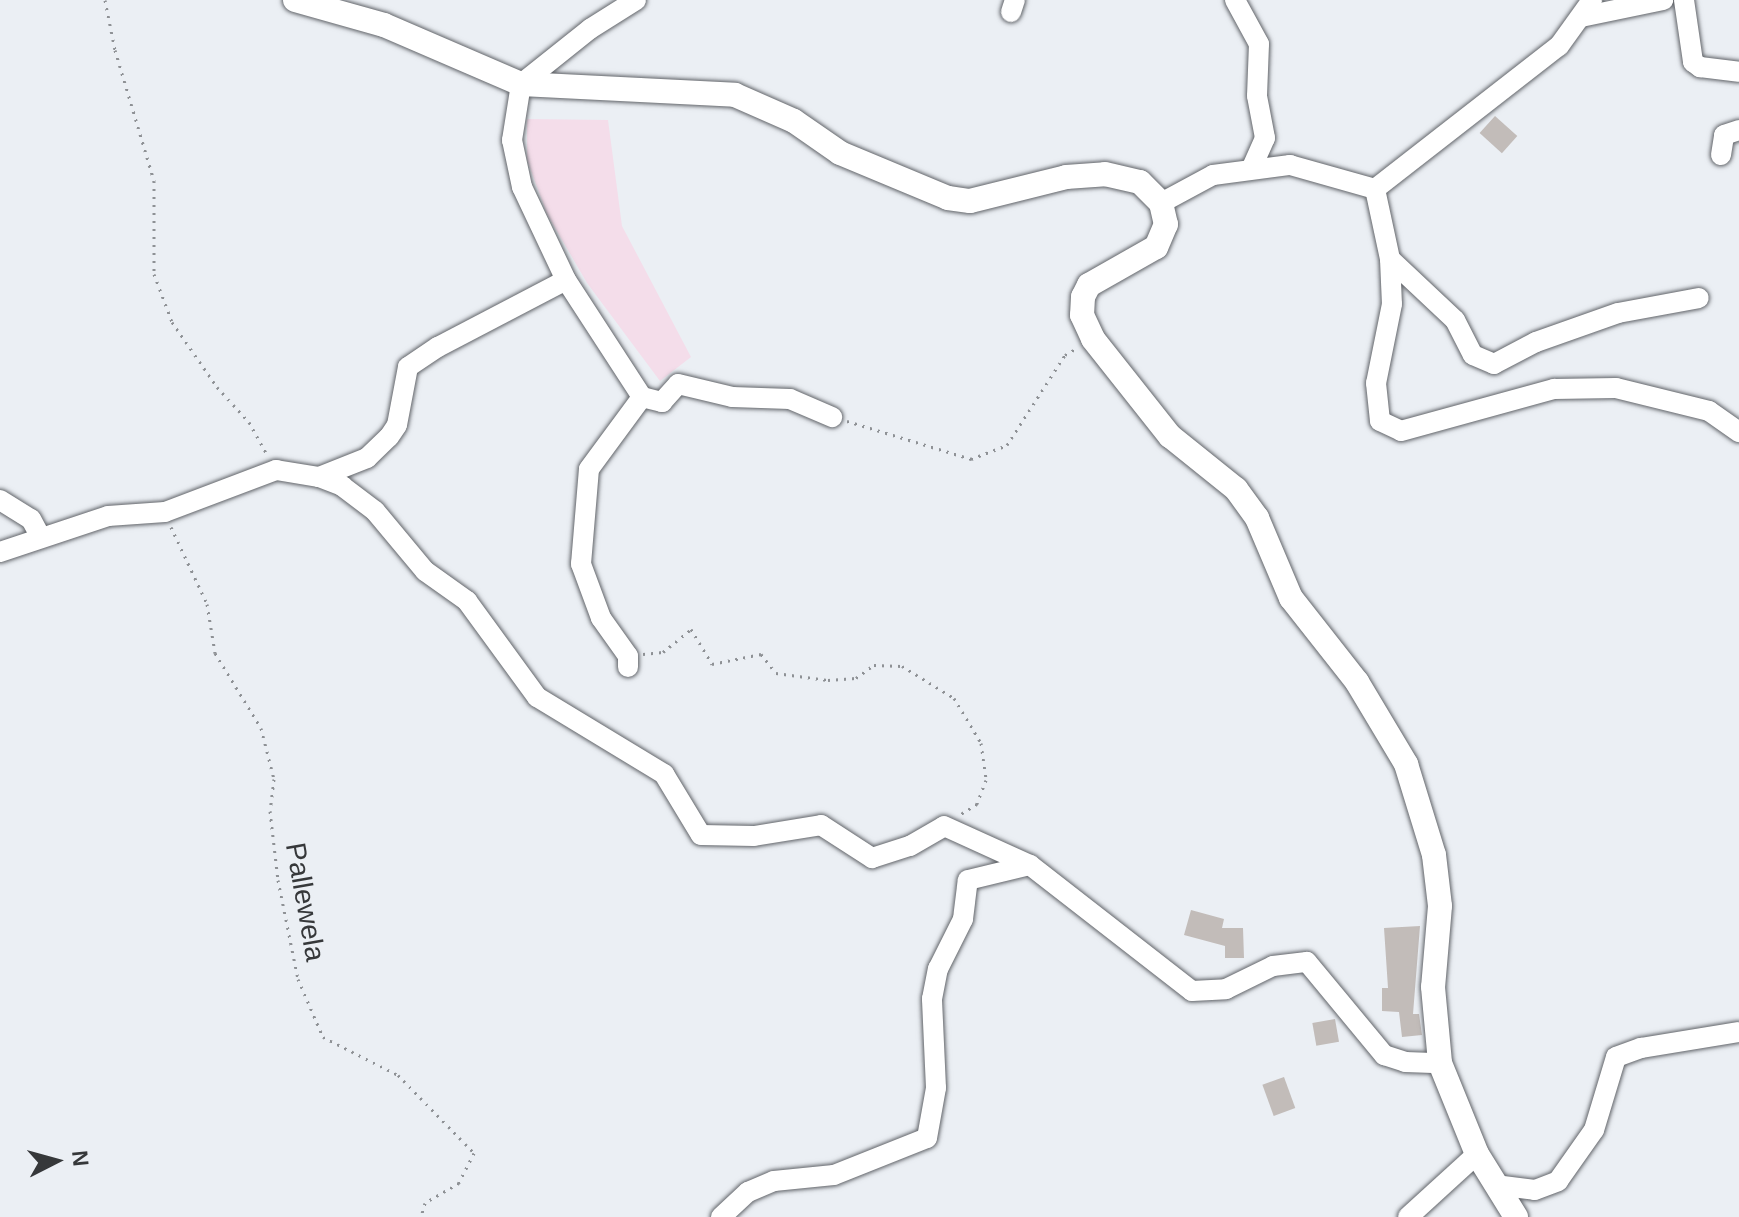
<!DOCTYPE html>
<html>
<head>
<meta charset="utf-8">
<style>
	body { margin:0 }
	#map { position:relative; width:1739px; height:1217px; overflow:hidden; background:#ebeff4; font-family:Helvetica,sans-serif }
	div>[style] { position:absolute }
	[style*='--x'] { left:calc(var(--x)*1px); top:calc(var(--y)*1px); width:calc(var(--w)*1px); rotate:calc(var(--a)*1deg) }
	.education>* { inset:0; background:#f4ddea }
	.building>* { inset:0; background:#c2bcb9; transform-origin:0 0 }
	.path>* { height:3px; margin-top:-1.5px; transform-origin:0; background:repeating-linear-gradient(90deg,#8e9195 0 2px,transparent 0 8px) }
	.roads { filter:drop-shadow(0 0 2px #616469) drop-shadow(0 0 2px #616469) }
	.minor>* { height:20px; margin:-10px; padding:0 10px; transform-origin:10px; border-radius:10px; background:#fff }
	.major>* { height:24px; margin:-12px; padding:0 12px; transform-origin:12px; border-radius:12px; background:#fff }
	span { translate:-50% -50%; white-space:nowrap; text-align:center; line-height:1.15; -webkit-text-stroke:7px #ebeff4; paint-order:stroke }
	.street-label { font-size:28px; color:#36383a }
	.north { position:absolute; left:16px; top:1121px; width:80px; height:80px; -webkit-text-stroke:6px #ebeff4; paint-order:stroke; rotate:84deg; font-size:22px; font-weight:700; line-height:32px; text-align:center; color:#36383a }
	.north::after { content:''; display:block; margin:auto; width:28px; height:36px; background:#36383a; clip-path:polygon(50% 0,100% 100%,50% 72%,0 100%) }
</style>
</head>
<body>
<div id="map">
	<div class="education">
		<div style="clip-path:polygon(527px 119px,608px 120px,622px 226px,691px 357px,660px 381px,587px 283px,547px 214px,527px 160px)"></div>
	</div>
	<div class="building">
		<div style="left:1495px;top:116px;width:30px;height:23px;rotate:42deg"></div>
		<div style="clip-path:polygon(1191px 910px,1224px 919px,1222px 928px,1243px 928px,1244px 958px,1225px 958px,1225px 946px,1184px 935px)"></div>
		<div style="clip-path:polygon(1420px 926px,1413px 1014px,1419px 1014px,1422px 1035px,1402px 1037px,1399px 1012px,1382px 1011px,1382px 988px,1388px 988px,1384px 928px)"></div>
		<div style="left:1335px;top:1019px;width:23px;height:23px;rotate:80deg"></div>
		<div style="left:1284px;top:1077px;width:33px;height:23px;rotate:70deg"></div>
	</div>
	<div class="path">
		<div style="--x:105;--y:0;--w:51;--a:78.7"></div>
		<div style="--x:115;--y:50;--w:137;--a:73.4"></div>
		<div style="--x:154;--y:181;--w:93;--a:90"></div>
		<div style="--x:154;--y:274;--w:51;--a:69.4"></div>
		<div style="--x:172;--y:322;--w:79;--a:55.3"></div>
		<div style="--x:217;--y:387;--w:47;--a:47.6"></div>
		<div style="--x:249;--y:422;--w:39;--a:61"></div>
		<div style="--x:847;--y:421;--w:130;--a:17"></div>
		<div style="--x:971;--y:459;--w:39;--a:-21"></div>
		<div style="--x:1007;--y:445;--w:107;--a:-57.2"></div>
		<div style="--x:1065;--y:355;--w:14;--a:-30"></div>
		<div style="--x:171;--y:527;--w:85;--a:64.9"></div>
		<div style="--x:207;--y:604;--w:50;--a:80.7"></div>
		<div style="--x:215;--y:653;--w:88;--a:58.5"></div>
		<div style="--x:261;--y:728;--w:53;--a:75.7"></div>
		<div style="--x:274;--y:779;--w:32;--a:97"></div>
		<div style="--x:270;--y:811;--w:69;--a:83.4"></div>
		<div style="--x:278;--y:880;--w:101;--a:78.6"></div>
		<div style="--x:298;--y:979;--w:63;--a:66.7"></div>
		<div style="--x:323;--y:1037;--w:84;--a:26.9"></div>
		<div style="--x:398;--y:1075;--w:109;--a:45.7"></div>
		<div style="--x:474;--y:1153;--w:34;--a:117"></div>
		<div style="--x:459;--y:1183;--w:39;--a:150"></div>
		<div style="--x:425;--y:1203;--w:15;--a:106"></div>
		<div style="--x:643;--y:654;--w:20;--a:-6"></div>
		<div style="--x:663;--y:652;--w:36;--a:-39"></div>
		<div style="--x:691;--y:629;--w:41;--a:59"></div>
		<div style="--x:712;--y:664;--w:50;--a:-11.5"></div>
		<div style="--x:761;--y:654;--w:24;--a:52"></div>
		<div style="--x:776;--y:673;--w:52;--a:7.7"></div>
		<div style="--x:828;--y:680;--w:28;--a:-4"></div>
		<div style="--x:856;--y:678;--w:22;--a:-36"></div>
		<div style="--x:874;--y:665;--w:28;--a:2"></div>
		<div style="--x:902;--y:666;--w:61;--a:31.6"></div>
		<div style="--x:954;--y:698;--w:52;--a:59"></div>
		<div style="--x:981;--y:743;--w:37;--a:82"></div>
		<div style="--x:986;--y:780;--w:26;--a:111"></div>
		<div style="--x:977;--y:804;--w:19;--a:148"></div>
	</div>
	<div class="roads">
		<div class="minor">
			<div style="--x:636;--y:0;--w:54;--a:147.8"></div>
			<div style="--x:590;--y:29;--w:88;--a:141.4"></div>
			<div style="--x:521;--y:84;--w:57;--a:99.1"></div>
			<div style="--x:512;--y:140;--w:48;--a:78"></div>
			<div style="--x:522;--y:187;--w:103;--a:64.7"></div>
			<div style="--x:566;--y:280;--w:140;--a:57"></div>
			<div style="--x:642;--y:397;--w:21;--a:14"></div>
			<div style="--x:662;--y:402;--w:24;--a:-48"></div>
			<div style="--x:678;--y:384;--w:56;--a:13.5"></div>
			<div style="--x:732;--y:397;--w:58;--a:2"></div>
			<div style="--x:790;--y:399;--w:46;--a:23.2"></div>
			<div style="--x:1235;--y:0;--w:50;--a:61.4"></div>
			<div style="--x:1259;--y:44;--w:52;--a:92.2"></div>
			<div style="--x:1257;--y:96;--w:43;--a:79.2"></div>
			<div style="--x:1265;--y:138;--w:32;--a:114"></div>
			<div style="--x:1684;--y:0;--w:63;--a:81.7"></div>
			<div style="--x:1693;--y:62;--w:9;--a:36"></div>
			<div style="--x:1700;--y:67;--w:39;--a:7"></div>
			<div style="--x:1011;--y:12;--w:13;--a:-72"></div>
			<div style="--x:1581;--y:17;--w:84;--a:-11.7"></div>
			<div style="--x:1721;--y:155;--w:20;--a:-81"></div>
			<div style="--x:1724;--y:135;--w:16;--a:-18"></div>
			<div style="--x:1375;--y:189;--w:72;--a:77.9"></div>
			<div style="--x:1390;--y:259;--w:45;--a:87.5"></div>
			<div style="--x:1392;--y:304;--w:81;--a:101.4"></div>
			<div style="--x:1376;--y:383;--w:38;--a:84"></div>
			<div style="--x:1380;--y:421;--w:23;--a:25"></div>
			<div style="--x:1401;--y:431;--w:159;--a:-15.4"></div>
			<div style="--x:1554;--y:389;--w:62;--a:-0.9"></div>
			<div style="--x:1616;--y:388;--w:96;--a:13.9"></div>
			<div style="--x:1709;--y:411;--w:37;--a:35"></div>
			<div style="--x:1161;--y:203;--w:59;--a:-28.3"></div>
			<div style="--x:1213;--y:175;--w:78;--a:-7.4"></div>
			<div style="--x:1290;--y:165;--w:88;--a:15.8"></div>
			<div style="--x:1375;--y:189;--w:233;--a:-37.9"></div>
			<div style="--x:1559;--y:46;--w:57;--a:-54.3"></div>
			<div style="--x:1390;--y:259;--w:89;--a:43.2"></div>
			<div style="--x:1455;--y:320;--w:39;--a:63"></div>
			<div style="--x:1473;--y:355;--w:23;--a:23"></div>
			<div style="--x:1494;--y:364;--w:47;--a:-27.6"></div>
			<div style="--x:1536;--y:342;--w:87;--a:-19.5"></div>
			<div style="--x:1618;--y:313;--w:82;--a:-10.5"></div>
			<div style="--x:319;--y:477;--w:52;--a:-21.6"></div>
			<div style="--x:367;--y:458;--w:30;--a:-44"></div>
			<div style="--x:389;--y:437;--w:14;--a:-56"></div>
			<div style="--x:397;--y:425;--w:59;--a:-79.3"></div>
			<div style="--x:408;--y:367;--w:36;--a:-34"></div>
			<div style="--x:438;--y:347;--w:144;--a:-27.6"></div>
			<div style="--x:0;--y:500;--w:36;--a:32"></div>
			<div style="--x:31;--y:519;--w:21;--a:62"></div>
			<div style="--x:0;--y:552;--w:114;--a:-18.4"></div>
			<div style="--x:108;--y:516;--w:57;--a:-4"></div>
			<div style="--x:165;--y:512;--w:119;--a:-20.7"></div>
			<div style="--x:276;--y:470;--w:44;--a:9.2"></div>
			<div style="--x:319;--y:477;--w:25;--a:21"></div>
			<div style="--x:342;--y:486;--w:41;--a:37.1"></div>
			<div style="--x:375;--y:511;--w:78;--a:50.2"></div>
			<div style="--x:425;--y:571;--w:52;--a:35.5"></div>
			<div style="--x:467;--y:601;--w:119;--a:53.9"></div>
			<div style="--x:537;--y:697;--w:149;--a:31.2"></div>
			<div style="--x:664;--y:774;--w:71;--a:58.8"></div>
			<div style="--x:701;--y:835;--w:53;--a:1.1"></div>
			<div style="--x:754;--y:836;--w:68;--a:-9.3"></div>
			<div style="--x:821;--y:825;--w:61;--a:32.9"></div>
			<div style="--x:872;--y:858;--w:40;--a:-18"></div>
			<div style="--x:910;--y:846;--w:39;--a:-30"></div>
			<div style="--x:944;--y:826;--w:94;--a:24.4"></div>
			<div style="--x:1030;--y:865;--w:205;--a:37.9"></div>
			<div style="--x:1192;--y:991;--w:34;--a:-3"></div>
			<div style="--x:1226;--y:989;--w:52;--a:-26.1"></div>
			<div style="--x:1273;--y:966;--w:34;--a:-7"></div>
			<div style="--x:1307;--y:962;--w:121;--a:50.4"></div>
			<div style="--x:1384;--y:1055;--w:22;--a:18"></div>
			<div style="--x:1405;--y:1062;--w:35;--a:2"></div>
			<div style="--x:628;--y:667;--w:11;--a:-90"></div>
			<div style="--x:628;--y:656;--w:47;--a:-125.4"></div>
			<div style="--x:601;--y:618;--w:58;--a:-110.3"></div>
			<div style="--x:581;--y:564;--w:95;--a:-85.2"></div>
			<div style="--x:589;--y:469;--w:89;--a:-53.6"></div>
			<div style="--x:1495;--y:1185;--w:40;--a:7.1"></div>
			<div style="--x:1535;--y:1190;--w:25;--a:-21"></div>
			<div style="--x:1558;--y:1181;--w:62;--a:-54.8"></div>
			<div style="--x:1594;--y:1130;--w:76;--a:-73.2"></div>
			<div style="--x:1616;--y:1057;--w:27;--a:-20"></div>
			<div style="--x:1641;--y:1048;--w:99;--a:-9.3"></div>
			<div style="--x:721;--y:1217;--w:37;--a:-43"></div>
			<div style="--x:748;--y:1192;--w:28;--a:-23"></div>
			<div style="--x:774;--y:1181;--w:60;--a:-5.7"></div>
			<div style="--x:834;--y:1175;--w:100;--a:-21.7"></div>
			<div style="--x:927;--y:1138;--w:51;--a:-79.8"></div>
			<div style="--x:936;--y:1088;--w:89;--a:-92.6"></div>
			<div style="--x:932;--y:999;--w:31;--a:-79"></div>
			<div style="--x:938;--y:969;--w:56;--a:-63.4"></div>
			<div style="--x:963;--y:919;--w:39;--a:-83"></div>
			<div style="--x:968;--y:880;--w:64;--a:-13.6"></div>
			<div style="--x:1408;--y:1217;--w:93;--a:-42.4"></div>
		</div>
		<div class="major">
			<div style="--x:295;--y:0;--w:92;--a:15.7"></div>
			<div style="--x:384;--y:25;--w:149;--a:23.3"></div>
			<div style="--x:521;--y:84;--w:214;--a:2.9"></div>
			<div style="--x:735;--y:95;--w:64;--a:23.8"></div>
			<div style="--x:794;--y:121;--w:56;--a:34.8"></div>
			<div style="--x:840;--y:153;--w:117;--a:22.6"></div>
			<div style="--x:948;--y:198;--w:22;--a:8"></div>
			<div style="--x:970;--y:201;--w:99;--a:-14"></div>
			<div style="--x:1066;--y:177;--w:39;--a:-4"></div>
			<div style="--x:1105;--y:174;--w:36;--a:13"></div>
			<div style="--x:1140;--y:182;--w:30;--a:45"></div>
			<div style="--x:1161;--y:203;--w:22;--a:77"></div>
			<div style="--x:1166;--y:224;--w:25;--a:113"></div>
			<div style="--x:1156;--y:247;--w:77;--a:150.4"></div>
			<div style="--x:1089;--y:285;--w:13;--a:117"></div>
			<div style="--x:1083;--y:297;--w:18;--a:93"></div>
			<div style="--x:1082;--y:315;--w:26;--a:65"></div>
			<div style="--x:1093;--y:339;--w:124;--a:51.6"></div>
			<div style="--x:1170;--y:436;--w:85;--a:38.8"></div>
			<div style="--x:1236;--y:489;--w:36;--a:54"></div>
			<div style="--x:1257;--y:518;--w:87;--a:67"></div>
			<div style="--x:1291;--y:598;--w:107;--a:51.8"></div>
			<div style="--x:1357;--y:682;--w:96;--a:59.1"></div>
			<div style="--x:1406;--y:764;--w:95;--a:72.9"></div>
			<div style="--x:1434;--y:855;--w:51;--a:83.3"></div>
			<div style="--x:1440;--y:906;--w:81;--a:94.9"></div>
			<div style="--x:1433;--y:987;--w:76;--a:84.7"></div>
			<div style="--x:1440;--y:1063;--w:98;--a:67.9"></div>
			<div style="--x:1477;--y:1154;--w:74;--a:58.2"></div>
		</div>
	</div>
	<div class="street-label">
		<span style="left:305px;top:902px;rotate:80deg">Pallewela</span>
	</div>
	<div class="north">N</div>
</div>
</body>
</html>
